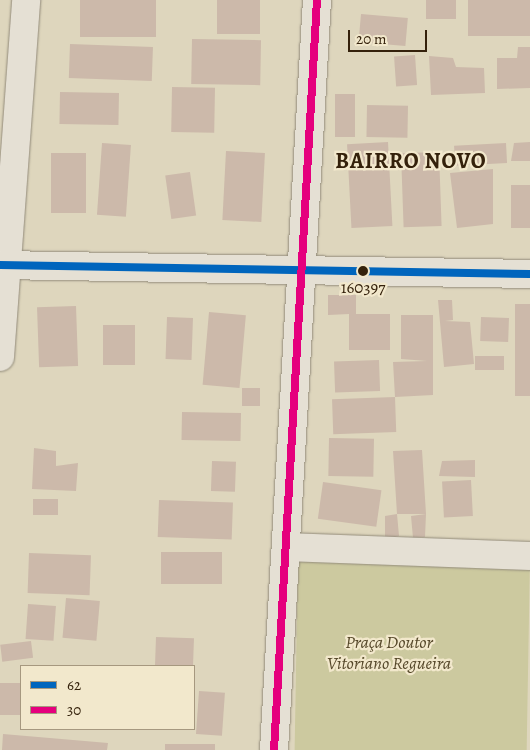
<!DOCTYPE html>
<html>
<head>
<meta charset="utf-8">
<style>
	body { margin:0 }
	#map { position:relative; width:530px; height:750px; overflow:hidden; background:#ded6bd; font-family:Alegreya,serif }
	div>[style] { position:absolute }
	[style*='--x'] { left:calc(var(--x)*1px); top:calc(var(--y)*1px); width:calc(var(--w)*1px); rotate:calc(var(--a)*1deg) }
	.green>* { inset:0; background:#ccc99f; transform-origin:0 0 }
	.building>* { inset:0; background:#ccb9aa; transform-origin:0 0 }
	.roads { filter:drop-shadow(0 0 1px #928b7a) drop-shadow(0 0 1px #928b7a) }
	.minor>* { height:28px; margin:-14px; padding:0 14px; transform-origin:14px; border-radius:14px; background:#e5e0d4 }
	.tertiary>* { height:28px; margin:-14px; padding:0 14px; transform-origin:14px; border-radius:14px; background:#e5e0d4 }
	.bus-1>* { height:8px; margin:-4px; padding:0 4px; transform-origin:4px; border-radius:4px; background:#0065bd }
	.bus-2>* { height:8px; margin:-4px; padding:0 4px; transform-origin:4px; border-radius:4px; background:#e5007d }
	.dots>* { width:14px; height:14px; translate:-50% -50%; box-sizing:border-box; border:2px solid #f2e8cc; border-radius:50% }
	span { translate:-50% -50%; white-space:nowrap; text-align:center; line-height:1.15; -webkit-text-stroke:4.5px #f2e8cc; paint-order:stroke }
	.bus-label { font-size:17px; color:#34210b }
	.park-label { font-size:18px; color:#56482a; font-style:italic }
	.district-label { font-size:22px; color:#34210b; font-weight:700; letter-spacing:1px }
	.legend { position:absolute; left:20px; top:665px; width:175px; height:65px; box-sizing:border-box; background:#f2e8cc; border:1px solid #a6987f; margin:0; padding:6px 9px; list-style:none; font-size:15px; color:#34210b }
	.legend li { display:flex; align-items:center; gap:10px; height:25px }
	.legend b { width:25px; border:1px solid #a6987f }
	.scale { position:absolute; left:348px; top:30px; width:79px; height:22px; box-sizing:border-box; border:2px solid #34210b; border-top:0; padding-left:6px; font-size:15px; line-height:18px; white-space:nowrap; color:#34210b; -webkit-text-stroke:4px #f2e8cc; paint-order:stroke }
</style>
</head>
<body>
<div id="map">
	<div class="green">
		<div style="left:298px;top:556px;width:232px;height:194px;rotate:1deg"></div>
	</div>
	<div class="building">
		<div style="left:80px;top:0;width:76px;height:37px"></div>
		<div style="left:217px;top:0;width:43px;height:34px"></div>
		<div style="left:426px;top:0;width:30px;height:19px"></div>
		<div style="left:530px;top:0;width:36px;height:62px;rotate:90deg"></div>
		<div style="left:361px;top:14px;width:47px;height:28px;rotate:5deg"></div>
		<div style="left:192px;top:39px;width:69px;height:45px;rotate:1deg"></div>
		<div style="left:70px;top:44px;width:83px;height:34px;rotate:2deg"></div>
		<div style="clip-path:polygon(518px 47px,530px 47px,530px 88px,497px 89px,497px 58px,517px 58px)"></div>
		<div style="left:415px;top:55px;width:30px;height:21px;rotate:86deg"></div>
		<div style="clip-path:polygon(429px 56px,453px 58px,456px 67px,484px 68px,485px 93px,431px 95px)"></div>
		<div style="left:172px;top:87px;width:43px;height:45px;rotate:1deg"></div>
		<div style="left:60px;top:92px;width:59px;height:32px;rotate:1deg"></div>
		<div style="left:335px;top:94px;width:20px;height:43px"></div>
		<div style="left:367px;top:105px;width:41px;height:32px;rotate:1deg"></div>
		<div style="left:388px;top:142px;width:84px;height:41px;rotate:87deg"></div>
		<div style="clip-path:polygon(530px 142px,530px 161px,511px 161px,514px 143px)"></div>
		<div style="left:102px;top:143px;width:29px;height:72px;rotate:4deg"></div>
		<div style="left:506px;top:143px;width:20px;height:52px;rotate:87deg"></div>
		<div style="left:226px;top:151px;width:39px;height:69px;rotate:3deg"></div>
		<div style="left:439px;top:152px;width:74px;height:38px;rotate:88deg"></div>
		<div style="left:86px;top:153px;width:60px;height:35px;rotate:90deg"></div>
		<div style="clip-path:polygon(493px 169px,493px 224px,457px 228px,450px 173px)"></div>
		<div style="left:190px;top:172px;width:44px;height:25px;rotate:82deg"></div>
		<div style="left:511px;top:185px;width:19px;height:43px"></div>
		<div style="clip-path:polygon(328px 295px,356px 295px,356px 314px,390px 314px,390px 350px,349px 350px,349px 314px,328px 315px)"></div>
		<div style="clip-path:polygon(438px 300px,452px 300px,453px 320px,445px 321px,470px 322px,474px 364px,444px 367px)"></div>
		<div style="left:515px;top:304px;width:15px;height:92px"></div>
		<div style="left:76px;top:306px;width:60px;height:39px;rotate:88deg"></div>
		<div style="left:209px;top:312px;width:37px;height:73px;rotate:5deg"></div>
		<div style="clip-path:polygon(401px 315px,433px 315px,433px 395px,395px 397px,393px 362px,427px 361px,401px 359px)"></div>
		<div style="left:167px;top:317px;width:26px;height:42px;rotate:2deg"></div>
		<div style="left:481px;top:317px;width:28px;height:24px;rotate:2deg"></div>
		<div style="left:103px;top:325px;width:32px;height:40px"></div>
		<div style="left:504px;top:356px;width:14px;height:29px;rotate:90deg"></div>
		<div style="left:379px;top:360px;width:31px;height:45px;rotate:88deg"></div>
		<div style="left:242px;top:388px;width:18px;height:18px"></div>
		<div style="left:395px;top:397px;width:35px;height:63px;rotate:88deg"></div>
		<div style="left:182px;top:412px;width:59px;height:28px;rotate:1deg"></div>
		<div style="left:329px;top:438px;width:45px;height:38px;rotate:1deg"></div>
		<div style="clip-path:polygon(34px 448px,56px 451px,56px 466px,78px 463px,76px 491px,32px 489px)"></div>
		<div style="clip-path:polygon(422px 450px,426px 514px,425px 537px,413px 538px,411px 516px,426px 514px,397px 514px,393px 451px)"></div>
		<div style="clip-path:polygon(475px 460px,475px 477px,439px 476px,442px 461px)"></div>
		<div style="left:212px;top:461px;width:24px;height:30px;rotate:2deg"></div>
		<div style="left:471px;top:480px;width:36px;height:29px;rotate:87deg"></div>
		<div style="left:323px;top:482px;width:59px;height:37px;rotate:8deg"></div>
		<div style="left:33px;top:499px;width:25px;height:16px"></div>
		<div style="left:159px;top:500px;width:74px;height:37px;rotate:2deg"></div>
		<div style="clip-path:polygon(397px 514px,399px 536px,385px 540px,385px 516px)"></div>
		<div style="left:161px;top:552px;width:61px;height:32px"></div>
		<div style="left:29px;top:553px;width:62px;height:40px;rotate:2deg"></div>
		<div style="left:66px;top:598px;width:34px;height:40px;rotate:5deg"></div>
		<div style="left:28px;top:604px;width:28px;height:35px;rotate:4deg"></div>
		<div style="left:156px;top:637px;width:38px;height:29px;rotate:2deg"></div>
		<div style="left:31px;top:641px;width:17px;height:31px;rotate:83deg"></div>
		<div style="left:0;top:683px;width:21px;height:32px"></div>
		<div style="left:199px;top:691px;width:26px;height:43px;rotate:4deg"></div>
		<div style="clip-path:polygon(3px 734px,108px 743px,107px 750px,2px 750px)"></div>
		<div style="left:165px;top:744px;width:50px;height:6px"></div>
	</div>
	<div class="roads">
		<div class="minor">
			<div style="--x:0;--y:357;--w:358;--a:-85.8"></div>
			<div style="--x:286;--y:547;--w:244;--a:2.1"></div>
			<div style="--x:274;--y:750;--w:751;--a:-86.72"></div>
		</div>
		<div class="tertiary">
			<div style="--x:0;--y:265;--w:530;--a:0.97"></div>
		</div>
	</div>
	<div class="bus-1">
		<div style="--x:0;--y:265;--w:530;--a:0.97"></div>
	</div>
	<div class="bus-2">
		<div style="--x:274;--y:750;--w:751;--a:-86.72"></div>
	</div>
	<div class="dots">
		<div style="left:363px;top:271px;background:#34210b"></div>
	</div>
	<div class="bus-label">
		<span style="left:363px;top:288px">160397</span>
	</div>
	<div class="park-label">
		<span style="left:389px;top:653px">Praça Doutor<br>Vitoriano Regueira</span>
	</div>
	<div class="district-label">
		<span style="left:411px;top:162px">BAIRRO NOVO</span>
	</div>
	<ul class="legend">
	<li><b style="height:6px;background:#0065bd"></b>62</li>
	<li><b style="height:6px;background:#e5007d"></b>30</li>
	</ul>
	<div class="scale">20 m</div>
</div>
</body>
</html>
